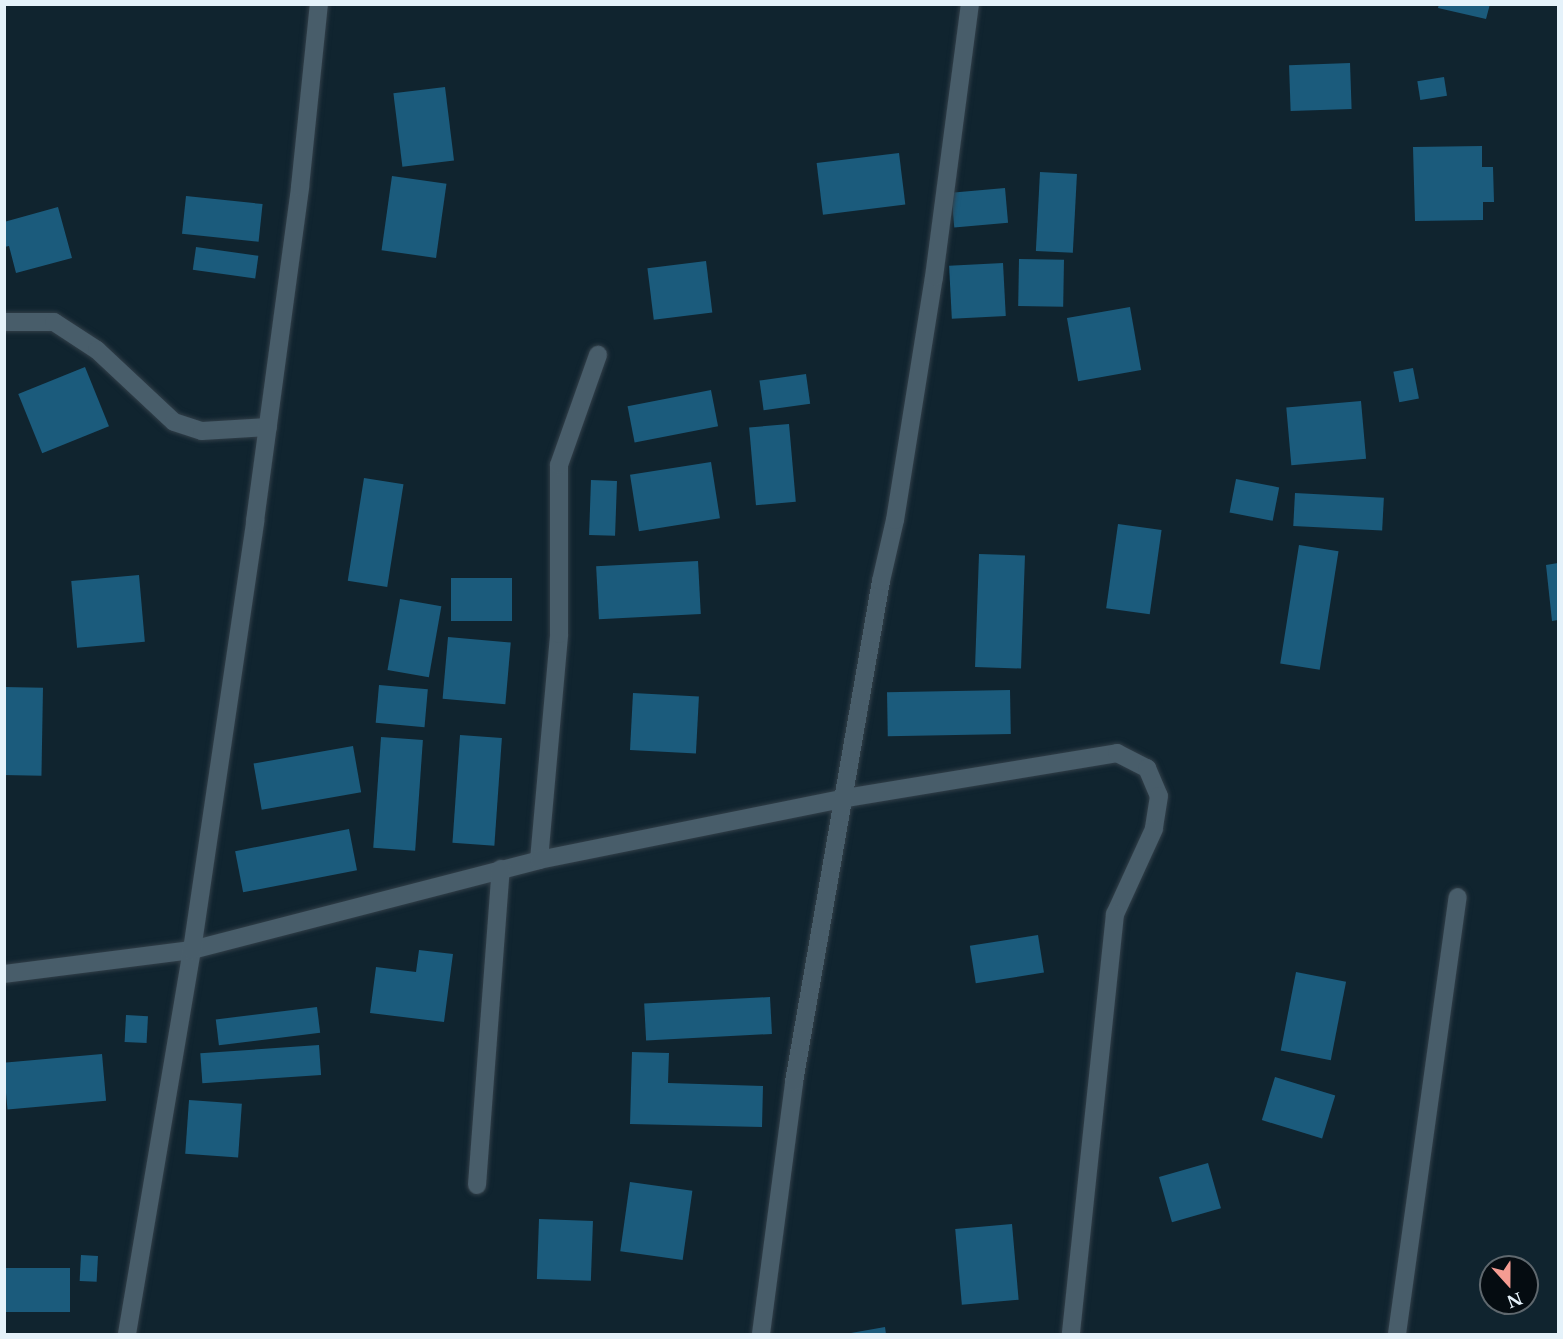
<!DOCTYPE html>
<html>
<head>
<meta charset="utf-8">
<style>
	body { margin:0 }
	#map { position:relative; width:1563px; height:1339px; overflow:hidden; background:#10242f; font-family:"Libre Baskerville",serif }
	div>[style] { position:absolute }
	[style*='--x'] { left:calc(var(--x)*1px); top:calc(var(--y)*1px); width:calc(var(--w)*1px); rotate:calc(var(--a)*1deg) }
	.building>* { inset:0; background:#1b5b7c; transform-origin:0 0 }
	.roads { filter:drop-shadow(0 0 2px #323f49) drop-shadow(0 0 2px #323f49) }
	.minor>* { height:18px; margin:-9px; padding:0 9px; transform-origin:9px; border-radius:9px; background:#485d6a }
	span { translate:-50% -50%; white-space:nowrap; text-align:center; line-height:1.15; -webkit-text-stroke:4.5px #050c11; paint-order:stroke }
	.frame { position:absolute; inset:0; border:6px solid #e5f2fa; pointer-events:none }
	.north { position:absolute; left:1479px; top:1255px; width:60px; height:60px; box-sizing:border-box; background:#050c11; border:2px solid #5f686e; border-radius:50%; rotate:159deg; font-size:16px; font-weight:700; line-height:24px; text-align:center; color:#e5f2fa }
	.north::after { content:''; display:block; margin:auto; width:21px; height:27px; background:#f59c92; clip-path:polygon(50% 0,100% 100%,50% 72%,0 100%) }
</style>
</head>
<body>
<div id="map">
	<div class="building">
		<div style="clip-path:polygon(1439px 4px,1490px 4px,1486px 19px,1438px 8px)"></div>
		<div style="left:1350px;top:63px;width:46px;height:61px;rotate:88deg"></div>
		<div style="left:1444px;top:77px;width:19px;height:27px;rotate:81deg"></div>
		<div style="left:445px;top:87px;width:74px;height:52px;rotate:83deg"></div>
		<div style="clip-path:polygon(1482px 146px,1482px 167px,1493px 167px,1494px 202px,1483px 202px,1483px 220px,1415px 221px,1413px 147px)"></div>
		<div style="left:899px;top:153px;width:52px;height:83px;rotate:83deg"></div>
		<div style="left:1040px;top:172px;width:37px;height:79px;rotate:3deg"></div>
		<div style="left:392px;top:176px;width:55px;height:75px;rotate:8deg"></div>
		<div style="left:1005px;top:188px;width:35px;height:54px;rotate:85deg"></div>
		<div style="left:186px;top:196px;width:77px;height:38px;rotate:6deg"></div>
		<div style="clip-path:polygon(58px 207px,72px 258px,16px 273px,9px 246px,4px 247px,4px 222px)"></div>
		<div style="left:196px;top:247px;width:63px;height:23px;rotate:8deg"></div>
		<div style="left:1019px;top:259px;width:45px;height:47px;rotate:1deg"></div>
		<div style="left:706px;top:261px;width:52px;height:59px;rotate:83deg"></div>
		<div style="left:1003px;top:263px;width:53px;height:54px;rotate:87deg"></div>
		<div style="left:1130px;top:307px;width:64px;height:64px;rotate:80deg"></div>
		<div style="left:85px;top:367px;width:64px;height:72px;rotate:68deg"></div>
		<div style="left:1413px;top:368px;width:31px;height:20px;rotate:79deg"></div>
		<div style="left:806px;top:374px;width:30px;height:47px;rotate:82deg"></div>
		<div style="left:711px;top:390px;width:37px;height:85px;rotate:79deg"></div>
		<div style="left:1361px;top:401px;width:58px;height:75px;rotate:85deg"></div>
		<div style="left:789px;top:424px;width:78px;height:40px;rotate:85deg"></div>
		<div style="left:711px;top:462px;width:57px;height:82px;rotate:81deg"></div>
		<div style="left:364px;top:478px;width:40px;height:104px;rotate:9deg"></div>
		<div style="left:1236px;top:479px;width:44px;height:34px;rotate:11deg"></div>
		<div style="left:591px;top:480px;width:26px;height:55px;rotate:2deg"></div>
		<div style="left:1295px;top:493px;width:89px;height:33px;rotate:3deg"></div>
		<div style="left:1118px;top:524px;width:44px;height:85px;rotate:8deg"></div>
		<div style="left:1299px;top:545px;width:40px;height:120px;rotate:9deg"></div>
		<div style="left:979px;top:554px;width:46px;height:113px;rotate:2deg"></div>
		<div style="left:698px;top:561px;width:53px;height:102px;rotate:87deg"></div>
		<div style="clip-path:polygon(1558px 563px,1558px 620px,1552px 621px,1546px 565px)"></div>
		<div style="left:139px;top:575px;width:67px;height:68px;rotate:85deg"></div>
		<div style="left:512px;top:578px;width:43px;height:61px;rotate:90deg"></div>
		<div style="left:400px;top:599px;width:42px;height:72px;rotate:10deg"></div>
		<div style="left:448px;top:637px;width:63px;height:62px;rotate:5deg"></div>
		<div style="left:379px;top:685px;width:49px;height:38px;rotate:5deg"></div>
		<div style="left:4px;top:687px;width:39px;height:88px;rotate:1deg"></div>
		<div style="left:1010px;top:690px;width:44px;height:123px;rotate:89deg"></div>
		<div style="left:633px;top:693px;width:66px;height:57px;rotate:3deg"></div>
		<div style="left:460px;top:735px;width:42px;height:108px;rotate:4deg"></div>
		<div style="left:381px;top:737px;width:42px;height:111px;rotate:4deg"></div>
		<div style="left:353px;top:746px;width:47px;height:101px;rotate:80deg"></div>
		<div style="left:349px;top:829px;width:42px;height:116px;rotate:79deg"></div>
		<div style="left:1038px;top:935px;width:38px;height:69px;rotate:81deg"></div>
		<div style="clip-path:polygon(419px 950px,453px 954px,444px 1022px,370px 1013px,376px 967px,416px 972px)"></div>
		<div style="left:1296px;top:972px;width:51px;height:80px;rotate:11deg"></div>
		<div style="left:770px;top:997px;width:37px;height:126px;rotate:87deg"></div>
		<div style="left:317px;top:1007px;width:26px;height:102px;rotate:83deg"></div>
		<div style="left:126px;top:1015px;width:22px;height:27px;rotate:3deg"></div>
		<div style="left:319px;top:1045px;width:30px;height:119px;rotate:86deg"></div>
		<div style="clip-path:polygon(632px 1052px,669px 1053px,668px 1083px,763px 1086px,762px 1127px,630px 1124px)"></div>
		<div style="left:102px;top:1054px;width:47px;height:99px;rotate:85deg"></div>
		<div style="left:1275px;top:1077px;width:63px;height:45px;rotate:17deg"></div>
		<div style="left:189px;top:1100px;width:53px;height:54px;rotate:4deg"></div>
		<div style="left:1208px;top:1163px;width:47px;height:51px;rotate:74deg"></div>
		<div style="left:630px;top:1182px;width:63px;height:70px;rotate:8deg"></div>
		<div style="left:539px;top:1219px;width:54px;height:60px;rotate:2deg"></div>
		<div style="left:1012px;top:1224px;width:76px;height:57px;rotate:85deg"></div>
		<div style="left:81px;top:1255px;width:17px;height:26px;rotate:3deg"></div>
		<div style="left:4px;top:1268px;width:66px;height:44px"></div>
		<div style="clip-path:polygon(885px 1327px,886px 1334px,851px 1334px,851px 1333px)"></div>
	</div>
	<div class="roads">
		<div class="minor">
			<div style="--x:4;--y:322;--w:50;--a:0"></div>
			<div style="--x:54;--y:322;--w:51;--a:33.1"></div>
			<div style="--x:97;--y:350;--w:105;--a:43.1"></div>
			<div style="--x:174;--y:422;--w:29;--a:18"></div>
			<div style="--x:202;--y:431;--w:66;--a:-3.5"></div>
			<div style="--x:539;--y:860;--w:227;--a:-84.9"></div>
			<div style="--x:559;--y:634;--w:169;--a:-90"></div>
			<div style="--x:559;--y:465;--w:117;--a:-70.5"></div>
			<div style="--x:4;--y:974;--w:190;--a:-7.3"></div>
			<div style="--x:192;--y:950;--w:358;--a:-14.5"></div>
			<div style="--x:539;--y:860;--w:313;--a:-11.4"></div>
			<div style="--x:846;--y:798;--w:275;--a:-9.4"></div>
			<div style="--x:1117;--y:753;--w:34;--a:27"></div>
			<div style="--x:1147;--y:768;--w:30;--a:67"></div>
			<div style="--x:1159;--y:796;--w:33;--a:99"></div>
			<div style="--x:1154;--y:829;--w:94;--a:114.6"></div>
			<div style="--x:1115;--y:914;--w:422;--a:96"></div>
			<div style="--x:477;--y:1185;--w:317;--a:-85.7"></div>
			<div style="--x:127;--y:1334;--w:389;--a:-80.4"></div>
			<div style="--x:192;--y:950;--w:434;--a:-81.6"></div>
			<div style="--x:255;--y:521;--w:337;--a:-82.3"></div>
			<div style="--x:300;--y:187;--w:184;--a:-84.1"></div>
			<div style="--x:761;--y:1334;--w:254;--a:-82.5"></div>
			<div style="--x:794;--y:1082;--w:508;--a:-80.15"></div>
			<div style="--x:881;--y:581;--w:63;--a:-77.1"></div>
			<div style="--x:895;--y:520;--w:246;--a:-80.9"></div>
			<div style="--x:934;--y:277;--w:275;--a:-82.5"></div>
			<div style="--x:1397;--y:1334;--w:441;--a:-82.1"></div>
		</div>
	</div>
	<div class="frame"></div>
	<div class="north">N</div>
</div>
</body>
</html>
